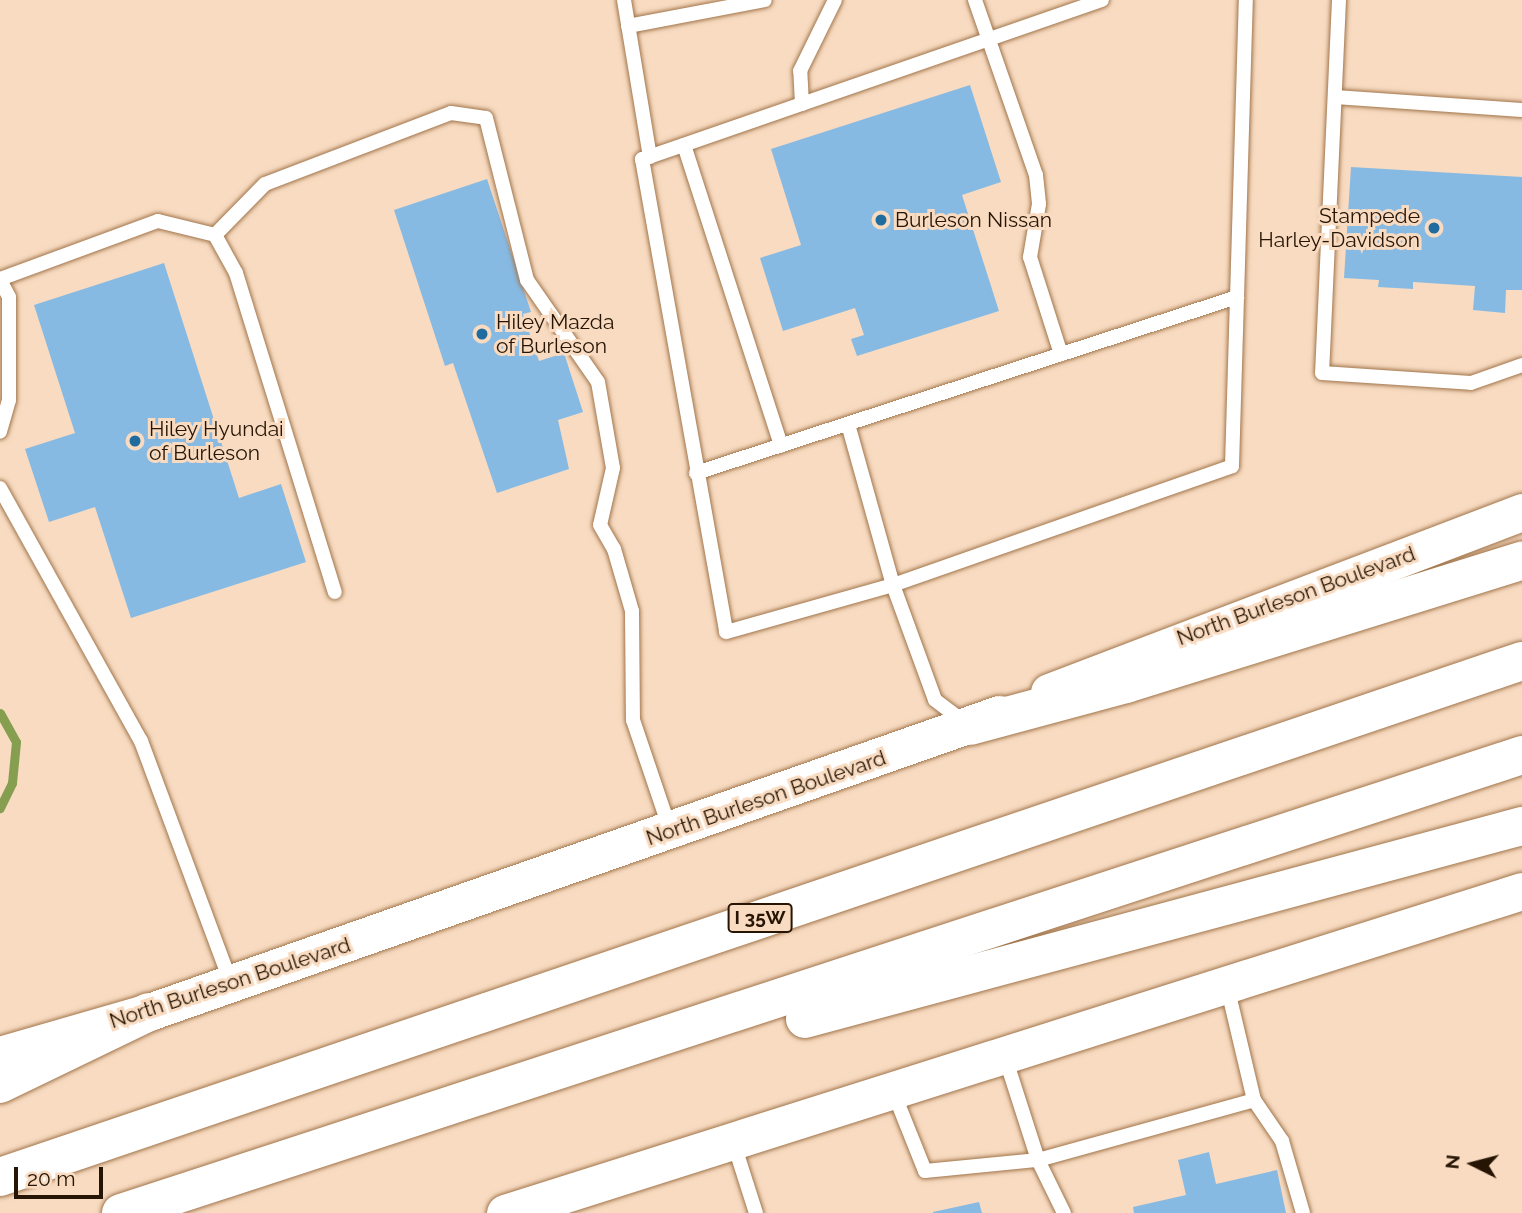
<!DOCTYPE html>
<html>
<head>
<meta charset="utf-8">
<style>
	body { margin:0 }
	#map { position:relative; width:1522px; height:1213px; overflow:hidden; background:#f8dbc1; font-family:Raleway,sans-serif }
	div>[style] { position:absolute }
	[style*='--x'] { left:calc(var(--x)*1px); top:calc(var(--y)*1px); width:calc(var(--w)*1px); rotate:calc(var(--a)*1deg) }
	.stream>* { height:9px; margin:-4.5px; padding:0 4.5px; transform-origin:4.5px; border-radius:4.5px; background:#869e50 }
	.building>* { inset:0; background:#87bae3 }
	.roads { filter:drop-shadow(0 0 2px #a1754b) drop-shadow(0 0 2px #a1754b) }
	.service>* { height:14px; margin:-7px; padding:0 7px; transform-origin:7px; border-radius:7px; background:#fff }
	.secondary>* { height:37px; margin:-18.5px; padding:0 18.5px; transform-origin:18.5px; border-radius:18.5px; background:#fff }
	.motorway>* { height:38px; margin:-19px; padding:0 19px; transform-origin:19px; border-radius:19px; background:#fff }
	.dots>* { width:19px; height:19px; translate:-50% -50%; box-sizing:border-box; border:4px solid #f8dbc1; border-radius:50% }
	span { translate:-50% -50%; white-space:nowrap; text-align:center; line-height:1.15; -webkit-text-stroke:6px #f8dbc1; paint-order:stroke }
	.shield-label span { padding:2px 5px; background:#f8dbc1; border:2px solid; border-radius:5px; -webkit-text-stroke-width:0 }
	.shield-label { font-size:19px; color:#261504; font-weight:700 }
	.poi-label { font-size:21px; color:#261504 }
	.right { translate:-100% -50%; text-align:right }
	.left { translate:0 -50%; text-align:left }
	.street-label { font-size:21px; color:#261504 }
	.north { position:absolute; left:1438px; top:1129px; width:70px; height:70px; -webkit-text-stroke:5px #f8dbc1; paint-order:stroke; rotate:276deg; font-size:19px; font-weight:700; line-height:28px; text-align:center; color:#261504 }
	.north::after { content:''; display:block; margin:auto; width:24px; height:32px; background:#261504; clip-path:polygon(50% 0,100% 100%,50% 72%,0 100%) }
	.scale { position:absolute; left:14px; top:1167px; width:89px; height:32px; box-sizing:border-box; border:4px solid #261504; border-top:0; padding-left:9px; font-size:21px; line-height:24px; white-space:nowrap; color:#261504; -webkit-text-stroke:5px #f8dbc1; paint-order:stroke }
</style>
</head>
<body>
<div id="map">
	<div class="stream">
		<div style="--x:0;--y:713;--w:33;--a:61"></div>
		<div style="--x:16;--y:742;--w:41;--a:95.6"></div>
		<div style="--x:12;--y:783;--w:28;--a:116"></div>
	</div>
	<div class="building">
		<div style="clip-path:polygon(970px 85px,1001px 182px,962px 195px,999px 311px,857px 356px,851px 339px,864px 335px,855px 308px,783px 331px,760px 258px,801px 245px,771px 149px)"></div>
		<div style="clip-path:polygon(1351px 167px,1522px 177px,1522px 290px,1506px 290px,1505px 313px,1473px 310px,1475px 286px,1413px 282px,1413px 289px,1378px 287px,1379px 280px,1344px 278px)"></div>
		<div style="clip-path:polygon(487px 179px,531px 312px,523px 314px,539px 361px,564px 353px,583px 412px,558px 420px,569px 469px,497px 493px,453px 363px,445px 366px,394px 210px)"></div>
		<div style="clip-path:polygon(164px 263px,239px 498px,281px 484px,306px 562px,131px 618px,95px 507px,49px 522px,25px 449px,75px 433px,34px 305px)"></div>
		<div style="clip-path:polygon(1209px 1152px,1216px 1184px,1277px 1170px,1286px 1213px,1134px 1213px,1133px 1207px,1186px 1195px,1178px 1160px)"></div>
		<div style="clip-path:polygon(979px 1202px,982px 1213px,933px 1213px,933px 1212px)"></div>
	</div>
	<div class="roads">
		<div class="service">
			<div style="--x:624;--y:0;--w:159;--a:80.6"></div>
			<div style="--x:975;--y:0;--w:185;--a:70.8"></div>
			<div style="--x:1036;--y:175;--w:29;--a:84"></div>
			<div style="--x:1039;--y:204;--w:54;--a:99.6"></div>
			<div style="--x:1030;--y:257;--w:102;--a:72.3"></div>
			<div style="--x:1102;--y:0;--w:487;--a:160.9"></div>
			<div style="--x:642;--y:159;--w:480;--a:79.9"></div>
			<div style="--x:726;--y:632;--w:173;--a:-15.7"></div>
			<div style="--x:893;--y:585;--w:359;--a:-19.3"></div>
			<div style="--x:1232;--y:466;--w:466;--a:-88.3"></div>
			<div style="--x:1339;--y:0;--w:373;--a:92.6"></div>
			<div style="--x:1322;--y:373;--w:149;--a:3.8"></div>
			<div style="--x:1471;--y:383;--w:54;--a:-19.4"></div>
			<div style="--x:628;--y:26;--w:139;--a:-10.7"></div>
			<div style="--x:1335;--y:97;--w:187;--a:4"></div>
			<div style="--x:802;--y:104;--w:33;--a:-93"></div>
			<div style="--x:800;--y:71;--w:79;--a:-63.8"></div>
			<div style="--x:684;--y:145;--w:316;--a:72.1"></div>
			<div style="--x:215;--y:235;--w:71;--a:-45.6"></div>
			<div style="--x:265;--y:184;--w:199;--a:-20.9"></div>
			<div style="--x:451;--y:113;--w:35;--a:8"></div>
			<div style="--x:486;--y:118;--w:167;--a:75.8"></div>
			<div style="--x:527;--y:280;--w:124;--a:55.2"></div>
			<div style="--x:598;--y:382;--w:87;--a:80.1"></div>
			<div style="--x:613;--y:468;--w:58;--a:102.8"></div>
			<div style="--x:600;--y:525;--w:28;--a:60"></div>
			<div style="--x:614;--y:549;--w:65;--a:73.8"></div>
			<div style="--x:632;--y:611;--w:109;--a:89.5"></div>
			<div style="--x:633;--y:720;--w:115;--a:71.3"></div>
			<div style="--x:0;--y:279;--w:168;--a:-20.2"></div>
			<div style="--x:158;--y:221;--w:59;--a:13.8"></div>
			<div style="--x:215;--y:235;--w:43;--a:61.1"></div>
			<div style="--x:236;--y:273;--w:334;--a:72.8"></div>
			<div style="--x:0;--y:280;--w:19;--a:62"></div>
			<div style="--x:9;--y:297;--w:103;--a:90"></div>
			<div style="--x:9;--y:400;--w:33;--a:106"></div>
			<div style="--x:848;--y:424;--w:167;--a:74.4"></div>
			<div style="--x:893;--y:585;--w:122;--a:69.9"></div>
			<div style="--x:935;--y:700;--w:35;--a:37"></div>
			<div style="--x:696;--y:473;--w:569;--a:-18.02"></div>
			<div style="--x:0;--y:488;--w:290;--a:60.9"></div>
			<div style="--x:141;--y:741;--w:258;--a:69.6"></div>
			<div style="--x:1227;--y:986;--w:117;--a:76.7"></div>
			<div style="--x:1005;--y:1057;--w:108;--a:72.2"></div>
			<div style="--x:1038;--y:1160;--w:59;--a:63.9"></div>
			<div style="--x:893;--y:1091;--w:86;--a:68.2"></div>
			<div style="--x:925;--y:1171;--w:114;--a:-5.6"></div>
			<div style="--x:1038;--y:1160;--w:224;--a:-15.5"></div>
			<div style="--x:1254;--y:1100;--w:50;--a:55.7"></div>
			<div style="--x:1282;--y:1141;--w:75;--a:73.7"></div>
			<div style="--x:733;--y:1141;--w:76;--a:72.3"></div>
		</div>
		<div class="secondary">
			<div style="--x:1049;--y:692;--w:506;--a:-20.83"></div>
			<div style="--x:0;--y:1055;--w:155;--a:-16.1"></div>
			<div style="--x:149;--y:1012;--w:901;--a:-19.32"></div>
			<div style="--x:505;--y:1213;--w:1067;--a:-17.57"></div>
		</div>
		<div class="motorway">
			<div style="--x:970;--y:726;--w:162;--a:-15.1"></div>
			<div style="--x:1126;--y:684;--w:415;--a:-17.3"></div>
			<div style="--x:805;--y:1019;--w:743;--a:-15.07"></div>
			<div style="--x:0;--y:1084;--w:165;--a:-25.8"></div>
			<div style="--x:0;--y:1177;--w:1607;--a:-18.73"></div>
			<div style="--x:121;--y:1213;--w:1474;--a:-18.1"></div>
		</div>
	</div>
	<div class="dots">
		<div style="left:881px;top:220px;background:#216c9f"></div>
		<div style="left:1434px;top:228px;background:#216c9f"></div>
		<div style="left:482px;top:334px;background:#216c9f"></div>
		<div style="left:135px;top:441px;background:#216c9f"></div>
	</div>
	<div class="shield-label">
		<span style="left:760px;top:918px">I 35W</span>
	</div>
	<div class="poi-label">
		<span class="right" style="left:1420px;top:228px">Stampede<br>Harley-Davidson</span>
		<span class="left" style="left:895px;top:220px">Burleson Nissan</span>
		<span class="left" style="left:496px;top:334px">Hiley Mazda<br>of Burleson</span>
		<span class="left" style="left:149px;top:441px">Hiley Hyundai<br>of Burleson</span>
	</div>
	<div class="street-label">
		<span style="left:1296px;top:596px;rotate:-20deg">North Burleson Boulevard</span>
		<span style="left:766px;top:798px;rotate:-19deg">North Burleson Boulevard</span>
		<span style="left:230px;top:983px;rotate:-18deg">North Burleson Boulevard</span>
	</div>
	<div class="north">N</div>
	<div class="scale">20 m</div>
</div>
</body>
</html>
